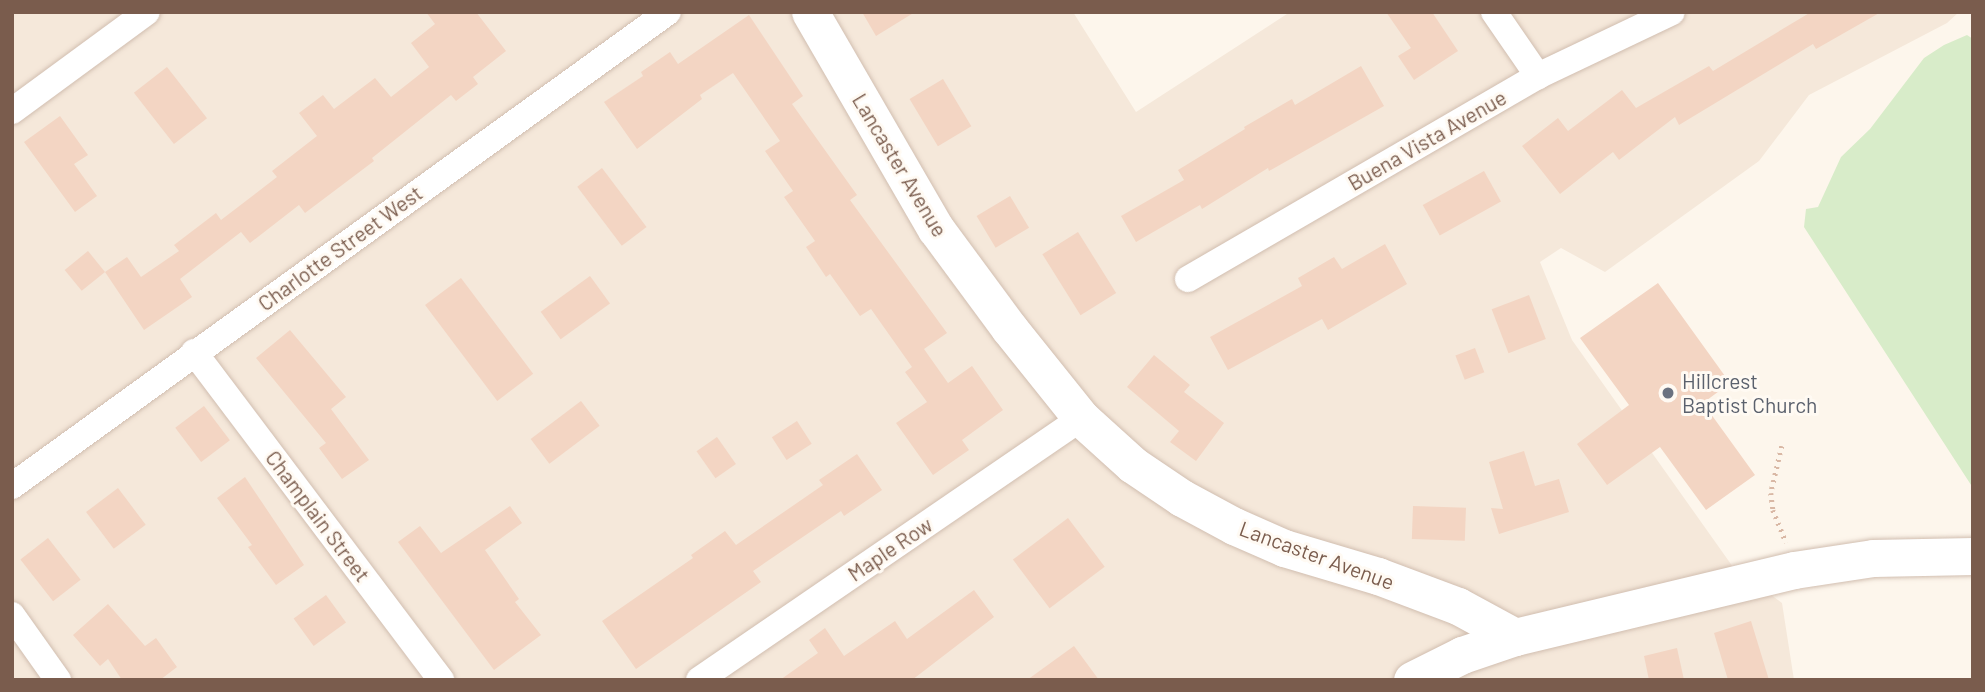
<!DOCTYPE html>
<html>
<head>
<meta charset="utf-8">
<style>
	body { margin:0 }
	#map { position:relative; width:1985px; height:692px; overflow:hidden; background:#fdf6ec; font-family:Barlow,sans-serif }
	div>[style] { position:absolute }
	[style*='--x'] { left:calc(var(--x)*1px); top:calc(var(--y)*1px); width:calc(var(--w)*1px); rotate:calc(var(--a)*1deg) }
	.residential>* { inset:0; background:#f5e8da }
	.green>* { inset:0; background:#d8ecc9 }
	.building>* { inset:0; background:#f3d5c3; transform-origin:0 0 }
	.path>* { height:4.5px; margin-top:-2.25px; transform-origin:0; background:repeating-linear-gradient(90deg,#d9b8a5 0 2px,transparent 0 7px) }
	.roads { filter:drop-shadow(0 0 2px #d1beb0) drop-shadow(0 0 2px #d1beb0) }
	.street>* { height:26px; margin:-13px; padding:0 13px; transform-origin:13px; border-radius:13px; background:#fff }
	.secondary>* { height:37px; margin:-18.5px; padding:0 18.5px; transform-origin:18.5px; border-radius:18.5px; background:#fff }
	.dots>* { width:19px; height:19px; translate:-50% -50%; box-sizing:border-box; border:4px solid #fffaf3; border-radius:50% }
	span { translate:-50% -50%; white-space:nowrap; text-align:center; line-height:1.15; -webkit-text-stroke:6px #fffaf3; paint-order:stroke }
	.street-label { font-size:21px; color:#7a5c4d }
	.worship-label { font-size:21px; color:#5b616d }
	.left { translate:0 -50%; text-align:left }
	.frame { position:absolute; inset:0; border:14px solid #7a5c4d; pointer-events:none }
</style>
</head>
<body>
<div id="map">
	<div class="residential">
		<div style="clip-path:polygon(12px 12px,1073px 12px,1136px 112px,1290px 12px,1959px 12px,1947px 23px,1809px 95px,1759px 161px,1605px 272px,1561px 248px,1540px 262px,1572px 340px,1733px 567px,1782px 603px,1794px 680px,12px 680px)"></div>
	</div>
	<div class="green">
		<div style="clip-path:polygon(1967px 35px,1973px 39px,1973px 488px,1804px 227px,1806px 209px,1818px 207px,1841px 157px,1870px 129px,1924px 58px,1944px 45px)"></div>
	</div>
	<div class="building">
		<div style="clip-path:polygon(426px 12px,476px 12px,506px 51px,473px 77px,478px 84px,456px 101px,451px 95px,372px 158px,374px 161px,305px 213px,299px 205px,250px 243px,241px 232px,180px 279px,192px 297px,144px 330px,105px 272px,127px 257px,141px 277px,179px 251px,174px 245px,216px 213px,221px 220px,277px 177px,272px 171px,317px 136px,299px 113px,323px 95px,334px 109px,375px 78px,391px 97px,429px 67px,411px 43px,435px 24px)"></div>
		<div style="clip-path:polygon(862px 12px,915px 12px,876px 36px)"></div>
		<div style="clip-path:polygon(1386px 12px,1432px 12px,1458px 51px,1414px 80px,1398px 56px,1411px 48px)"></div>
		<div style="clip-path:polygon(1811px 12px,1881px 12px,1816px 49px,1813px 44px,1679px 125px,1675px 117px,1619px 160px,1613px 152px,1560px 194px,1522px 146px,1558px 118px,1568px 131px,1622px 90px,1636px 108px,1709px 66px,1713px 71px)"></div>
		<div style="clip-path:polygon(749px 15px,803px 96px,792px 104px,857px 195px,850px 200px,947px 333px,924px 349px,948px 383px,972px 366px,1003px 410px,962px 440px,969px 450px,933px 475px,896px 423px,927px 402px,905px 372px,912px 367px,871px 309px,860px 316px,830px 274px,826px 277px,806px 247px,815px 241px,784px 197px,793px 191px,765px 151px,780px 141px,733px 73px,700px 95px,702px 99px,637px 149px,604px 102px,643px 76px,641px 72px,670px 52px,678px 64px)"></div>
		<div style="clip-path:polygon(1361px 66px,1384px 106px,1269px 171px,1268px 168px,1202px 209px,1200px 205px,1136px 242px,1121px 216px,1184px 180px,1178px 170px,1245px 129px,1244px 127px,1292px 99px,1295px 105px)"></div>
		<div style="left:167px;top:67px;width:65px;height:42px;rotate:52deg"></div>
		<div style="left:943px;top:79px;width:55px;height:39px;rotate:59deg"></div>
		<div style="clip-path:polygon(60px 116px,88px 155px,74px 164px,97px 196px,75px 212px,24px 142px)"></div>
		<div style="left:602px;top:168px;width:74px;height:31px;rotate:53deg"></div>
		<div style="left:1484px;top:171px;width:35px;height:70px;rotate:61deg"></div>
		<div style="left:1010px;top:196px;width:37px;height:39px;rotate:59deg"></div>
		<div style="left:1078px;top:232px;width:72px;height:42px;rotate:58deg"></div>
		<div style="clip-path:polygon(1385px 244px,1407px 284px,1328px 330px,1322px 319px,1228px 370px,1210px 337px,1302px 286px,1298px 278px,1334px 257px,1342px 269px)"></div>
		<div style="left:88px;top:251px;width:27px;height:30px;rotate:51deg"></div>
		<div style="left:590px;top:276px;width:34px;height:61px;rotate:54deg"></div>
		<div style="left:461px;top:278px;width:120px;height:45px;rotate:53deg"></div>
		<div style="clip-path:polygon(1658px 283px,1730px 383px,1703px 403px,1755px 475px,1706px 510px,1660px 447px,1607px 485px,1577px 444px,1629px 405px,1580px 338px)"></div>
		<div style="left:1529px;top:295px;width:47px;height:40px;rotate:69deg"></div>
		<div style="clip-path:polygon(290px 330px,346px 397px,331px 409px,369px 460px,342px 479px,319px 448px,326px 443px,256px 358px)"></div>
		<div style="left:1475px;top:348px;width:26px;height:21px;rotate:69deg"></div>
		<div style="clip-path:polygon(1154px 355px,1190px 385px,1184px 392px,1224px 423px,1196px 461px,1170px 442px,1179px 431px,1127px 387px)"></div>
		<div style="left:581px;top:401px;width:31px;height:63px;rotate:53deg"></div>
		<div style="left:204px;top:406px;width:43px;height:36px;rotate:53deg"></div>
		<div style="left:797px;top:421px;width:27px;height:30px;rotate:57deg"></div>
		<div style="left:717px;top:437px;width:33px;height:25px;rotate:55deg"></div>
		<div style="clip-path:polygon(1524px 451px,1535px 486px,1559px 479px,1569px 512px,1499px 534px,1491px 508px,1503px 509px,1489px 462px)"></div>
		<div style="clip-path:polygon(857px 454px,882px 490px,844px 516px,841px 511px,753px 571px,761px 582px,636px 669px,602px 621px,693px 558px,691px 555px,725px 531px,736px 545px,823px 485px,819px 480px)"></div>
		<div style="clip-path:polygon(245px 477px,304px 565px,276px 585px,248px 547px,252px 545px,217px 498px)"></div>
		<div style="left:118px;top:488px;width:46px;height:40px;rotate:53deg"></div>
		<div style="clip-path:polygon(510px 506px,522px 523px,485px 550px,519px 599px,515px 602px,541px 635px,494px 670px,398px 542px,420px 526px,441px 553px)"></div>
		<div style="left:1413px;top:506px;width:53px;height:33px;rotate:2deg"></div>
		<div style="left:1068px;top:518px;width:61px;height:69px;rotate:53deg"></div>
		<div style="left:48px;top:538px;width:53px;height:35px;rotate:52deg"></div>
		<div style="clip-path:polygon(974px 590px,994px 617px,912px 680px,780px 680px,818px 653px,809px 640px,825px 628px,844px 656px,895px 621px,907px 639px)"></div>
		<div style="left:326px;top:595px;width:34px;height:40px;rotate:54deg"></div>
		<div style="clip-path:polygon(108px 604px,145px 646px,156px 638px,177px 667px,160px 680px,122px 680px,108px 659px,100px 666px,73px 635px)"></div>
		<div style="clip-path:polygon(1751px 621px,1769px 680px,1728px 680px,1714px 633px)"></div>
		<div style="clip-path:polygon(1074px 646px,1099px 680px,1027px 680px)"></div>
		<div style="clip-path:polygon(1677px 648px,1684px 680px,1649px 680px,1644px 656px)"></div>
	</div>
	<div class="path">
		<div style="--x:1782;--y:446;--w:48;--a:103.2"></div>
		<div style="--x:1771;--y:493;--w:17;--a:83"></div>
		<div style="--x:1773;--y:510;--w:35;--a:68"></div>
	</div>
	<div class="roads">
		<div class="street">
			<div style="--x:1494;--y:12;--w:78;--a:55.5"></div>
			<div style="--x:12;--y:111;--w:167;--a:-36.3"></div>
			<div style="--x:1188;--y:279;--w:405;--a:-30.1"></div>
			<div style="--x:1538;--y:76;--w:148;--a:-25.5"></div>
			<div style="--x:194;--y:352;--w:411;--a:53"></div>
			<div style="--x:12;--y:486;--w:809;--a:-35.85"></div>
			<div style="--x:12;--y:615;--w:80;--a:54.7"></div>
			<div style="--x:699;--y:680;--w:463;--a:-34.4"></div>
		</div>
		<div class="secondary">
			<div style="--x:810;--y:12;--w:251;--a:59.9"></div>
			<div style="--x:936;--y:229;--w:123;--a:53.6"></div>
			<div style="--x:1009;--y:328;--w:115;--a:51.3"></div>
			<div style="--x:1081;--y:418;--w:70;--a:42.1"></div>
			<div style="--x:1133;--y:465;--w:59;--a:34"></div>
			<div style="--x:1182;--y:498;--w:59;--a:28.3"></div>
			<div style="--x:1234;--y:526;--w:55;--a:23.7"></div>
			<div style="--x:1284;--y:548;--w:98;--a:16.6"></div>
			<div style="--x:1378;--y:576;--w:85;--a:20.6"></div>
			<div style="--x:1458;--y:606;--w:65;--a:28.5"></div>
			<div style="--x:1412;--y:680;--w:56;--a:-26.6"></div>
			<div style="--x:1462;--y:655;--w:56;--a:-18.8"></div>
			<div style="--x:1515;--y:637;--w:287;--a:-13.5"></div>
			<div style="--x:1794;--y:570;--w:80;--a:-8.6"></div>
			<div style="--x:1873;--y:558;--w:100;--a:-1.1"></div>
		</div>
	</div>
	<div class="dots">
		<div style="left:1668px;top:393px;background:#6b7280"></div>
	</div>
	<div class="street-label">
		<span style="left:1427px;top:140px;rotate:-30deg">Buena Vista Avenue</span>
		<span style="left:900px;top:165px;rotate:59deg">Lancaster Avenue</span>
		<span style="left:340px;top:248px;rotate:-36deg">Charlotte Street West</span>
		<span style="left:318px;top:516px;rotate:53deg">Champlain Street</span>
		<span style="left:890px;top:549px;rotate:-34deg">Maple Row</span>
		<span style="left:1317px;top:555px;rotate:20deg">Lancaster Avenue</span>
	</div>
	<div class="worship-label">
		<span class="left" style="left:1682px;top:393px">Hillcrest<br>Baptist Church</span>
	</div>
	<div class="frame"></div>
</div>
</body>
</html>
